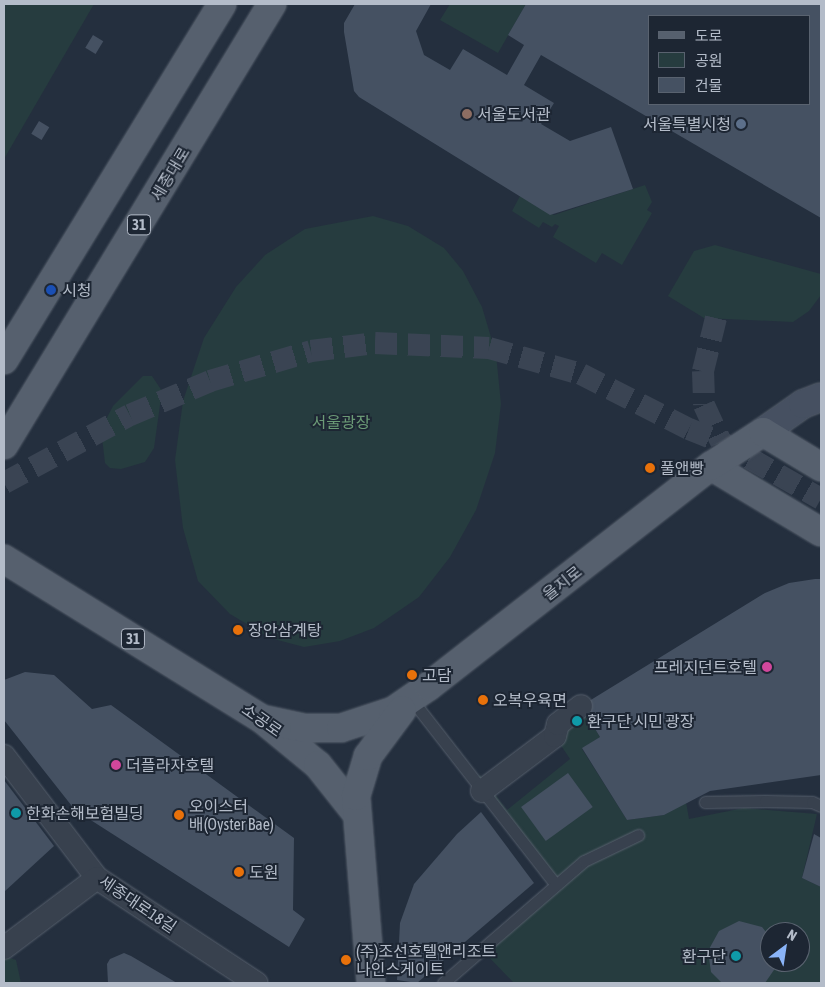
<!DOCTYPE html>
<html>
<head>
<meta charset="utf-8">
<style>
	body { margin:0 }
	#map { position:relative; width:825px; height:987px; overflow:hidden; background:#242f3e; font-family:"Asap Condensed","Noto Sans KR",sans-serif }
	div>[style] { position:absolute }
	[style*='--x'] { left:calc(var(--x)*1px); top:calc(var(--y)*1px); width:calc(var(--w)*1px); rotate:calc(var(--a)*1deg) }
	.green>* { inset:0; background:#263c3f }
	.building>* { inset:0; background:#455162; transform-origin:0 0 }
	.street-tunnel>* { height:22px; margin-top:-11px; transform-origin:0; background:repeating-linear-gradient(90deg,#3a4453 0 22px,transparent 0 33px) }
	.roads { filter:drop-shadow(0 0 1px #565f6c) drop-shadow(0 0 1px #565f6c) }
	.lane>* { height:11px; margin:-5.5px; padding:0 5.5px; transform-origin:5.5px; border-radius:5.5px; background:#38414e }
	.street>* { height:22px; margin:-11px; padding:0 11px; transform-origin:11px; border-radius:11px; background:#38414e }
	.secondary>* { height:28px; margin:-14px; padding:0 14px; transform-origin:14px; border-radius:14px; background:#465061 }
	.primary>* { height:28px; margin:-14px; padding:0 14px; transform-origin:14px; border-radius:14px; background:#56606e }
	.dots>* { width:14px; height:14px; translate:-50% -50%; box-sizing:border-box; border:2px solid #1d2633; border-radius:50% }
	span { translate:-50% -50%; white-space:nowrap; text-align:center; line-height:1.15; -webkit-text-stroke:4px #1d2633; paint-order:stroke }
	.shield-label span { padding:1px 4px; background:#1d2633; border:1px solid; border-radius:4px; -webkit-text-stroke-width:0 }
	.shield-label { font-size:15px; color:#b4bcc9; font-weight:700 }
	.poi-label { font-size:16px; color:#b4bcc9 }
	.left { translate:0 -50%; text-align:left }
	.right { translate:-100% -50%; text-align:right }
	.street-label { font-size:16px; color:#b4bcc9 }
	.park-label { font-size:16px; color:#6b9a76 }
	.frame { position:absolute; inset:0; border:5px solid #b4bcc9; pointer-events:none }
	.legend { position:absolute; left:648px; top:15px; width:162px; height:90px; box-sizing:border-box; background:#1d2633; border:1px solid #59626f; margin:0; padding:6px 9px; list-style:none; font-size:15px; color:#b4bcc9 }
	.legend li { display:flex; align-items:center; gap:10px; height:25px }
	.legend b { width:25px; border:1px solid #59626f }
	.north { position:absolute; left:760px; top:922px; width:50px; height:50px; box-sizing:border-box; background:#1d2633; border:1px solid #59626f; border-radius:50%; rotate:31deg; font-size:14px; font-weight:700; line-height:20px; text-align:center; color:#b4bcc9 }
	.north::after { content:''; display:block; margin:auto; width:18px; height:22px; background:#8ab4f8; clip-path:polygon(50% 0,100% 100%,50% 72%,0 100%) }
</style>
</head>
<body>
<div id="map">
	<div class="green">
		<div style="clip-path:polygon(4px 4px,94px 4px,4px 159px)"></div>
		<div style="clip-path:polygon(450px 4px,526px 4px,498px 53px,440px 20px)"></div>
		<div style="clip-path:polygon(645px 185px,652px 202px,647px 210px,652px 213px,622px 265px,602px 253px,596px 263px,553px 237px,559px 226px,555px 224px,552px 227px,543px 222px,539px 228px,512px 211px,520px 196px,554px 215px)"></div>
		<div style="clip-path:polygon(373px 216px,408px 226px,444px 248px,463px 271px,482px 307px,496px 354px,501px 404px,495px 453px,476px 510px,450px 557px,419px 597px,374px 628px,340px 641px,304px 647px,270px 638px,230px 614px,198px 581px,183px 528px,175px 460px,183px 401px,204px 338px,236px 287px,265px 255px,305px 229px)"></div>
		<div style="clip-path:polygon(715px 245px,821px 274px,821px 295px,809px 311px,793px 322px,704px 318px,668px 296px,694px 251px)"></div>
		<div style="clip-path:polygon(143px 376px,152px 376px,162px 391px,154px 448px,145px 462px,121px 469px,110px 468px,105px 463px,101px 429px,113px 406px)"></div>
		<div style="clip-path:polygon(evenodd,581px 706px,600px 737px,582px 749px,627px 820px,664px 815px,686px 802px,689px 819px,744px 808px,817px 814px,802px 878px,821px 887px,821px 983px,514px 983px,482px 950px,556px 885px,474px 780px,480px 775px,507px 810px,570px 759px,546px 723px,581px 706px,770px 932px,800px 932px,800px 962px,770px 962px,770px 932px)"></div>
		<div style="clip-path:polygon(4px 956px,16px 960px,21px 983px,4px 983px)"></div>
	</div>
	<div class="building">
		<div style="clip-path:polygon(evenodd,355px 4px,431px 4px,416px 31px,424px 55px,450px 70px,463px 49px,507px 75px,524px 45px,508px 35px,526px 4px,821px 4px,821px 218px,541px 55px,524px 85px,554px 103px,541px 124px,570px 141px,611px 127px,633px 189px,550px 215px,359px 97px,354px 91px,344px 32px,344px 23px,355px 4px,649px 16px,809px 16px,809px 104px,649px 104px,649px 16px)"></div>
		<div style="left:93px;top:35px;width:12px;height:15px;rotate:31deg"></div>
		<div style="left:39px;top:121px;width:12px;height:15px;rotate:31deg"></div>
		<div style="clip-path:polygon(815px 579px,821px 579px,821px 775px,710px 791px,664px 815px,627px 820px,582px 748px,600px 737px,581px 706px,765px 593px,789px 583px)"></div>
		<div style="clip-path:polygon(25px 672px,54px 675px,92px 709px,111px 705px,294px 838px,293px 910px,305px 919px,289px 947px,75px 810px,4px 720px,4px 680px)"></div>
		<div style="left:568px;top:773px;width:42px;height:58px;rotate:54deg"></div>
		<div style="clip-path:polygon(4px 780px,54px 846px,4px 892px)"></div>
		<div style="clip-path:polygon(481px 812px,534px 883px,417px 983px,397px 980px,400px 923px,414px 884px,457px 834px)"></div>
		<div style="clip-path:polygon(814px 834px,821px 838px,821px 887px,802px 878px)"></div>
		<div style="clip-path:polygon(739px 921px,762px 927px,770px 937px,770px 962px,776px 962px,776px 967px,765px 983px,722px 983px,711px 972px,708px 951px,719px 931px)"></div>
		<div style="clip-path:polygon(124px 953px,131px 956px,177px 983px,108px 983px,107px 964px,110px 959px)"></div>
	</div>
	<div class="street-tunnel">
		<div style="--x:716;--y:318;--w:55;--a:103.8"></div>
		<div style="--x:703;--y:371;--w:34;--a:88"></div>
		<div style="--x:704;--y:405;--w:41;--a:65.3"></div>
		<div style="--x:721;--y:442;--w:115;--a:29.7"></div>
		<div style="--x:4;--y:483;--w:143;--a:-28.4"></div>
		<div style="--x:130;--y:415;--w:87;--a:-23"></div>
		<div style="--x:210;--y:381;--w:105;--a:-16.5"></div>
		<div style="--x:311;--y:351;--w:64;--a:-7.1"></div>
		<div style="--x:375;--y:343;--w:114;--a:2.5"></div>
		<div style="--x:489;--y:348;--w:96;--a:15.8"></div>
		<div style="--x:581;--y:374;--w:121;--a:27"></div>
		<div style="--x:689;--y:429;--w:35;--a:22"></div>
	</div>
	<div class="roads">
		<div class="lane">
			<div style="--x:412;--y:700;--w:234;--a:52.1"></div>
			<div style="--x:705;--y:802;--w:60;--a:-1"></div>
			<div style="--x:765;--y:801;--w:47;--a:1.2"></div>
			<div style="--x:812;--y:802;--w:10;--a:24"></div>
			<div style="--x:443;--y:983;--w:186;--a:-40.9"></div>
			<div style="--x:584;--y:861;--w:60;--a:-25.7"></div>
		</div>
		<div class="street">
			<div style="--x:4;--y:756;--w:153;--a:52.7"></div>
			<div style="--x:97;--y:878;--w:191;--a:33.4"></div>
			<div style="--x:482;--y:791;--w:91;--a:-37"></div>
			<div style="--x:555;--y:736;--w:12;--a:-76"></div>
			<div style="--x:558;--y:724;--w:29;--a:-38"></div>
			<div style="--x:4;--y:948;--w:116;--a:-37"></div>
		</div>
		<div class="secondary">
			<div style="--x:763;--y:432;--w:49;--a:-35"></div>
			<div style="--x:803;--y:404;--w:19;--a:-21"></div>
		</div>
		<div class="primary">
			<div style="--x:4;--y:360;--w:417;--a:-58.5"></div>
			<div style="--x:4;--y:445;--w:516;--a:-58.71"></div>
			<div style="--x:711;--y:466;--w:128;--a:31"></div>
			<div style="--x:4;--y:559;--w:304;--a:31.8"></div>
			<div style="--x:262;--y:719;--w:72;--a:39.4"></div>
			<div style="--x:318;--y:765;--w:61;--a:51.6"></div>
			<div style="--x:262;--y:719;--w:43;--a:12.1"></div>
			<div style="--x:304;--y:728;--w:37;--a:0"></div>
			<div style="--x:341;--y:728;--w:55;--a:-18.1"></div>
			<div style="--x:393;--y:711;--w:44;--a:-34.8"></div>
			<div style="--x:429;--y:686;--w:358;--a:-38"></div>
			<div style="--x:711;--y:466;--w:62;--a:-33.2"></div>
			<div style="--x:763;--y:432;--w:68;--a:31.1"></div>
			<div style="--x:371;--y:983;--w:188;--a:-94.6"></div>
			<div style="--x:356;--y:796;--w:42;--a:-73.3"></div>
			<div style="--x:368;--y:756;--w:57;--a:-53.5"></div>
		</div>
	</div>
	<div class="dots">
		<div style="left:467px;top:114px;background:#8d6e63"></div>
		<div style="left:741px;top:124px;background:#5c6f8a"></div>
		<div style="left:51px;top:290px;background:#1a4fb4"></div>
		<div style="left:650px;top:468px;background:#e8710a"></div>
		<div style="left:238px;top:630px;background:#e8710a"></div>
		<div style="left:767px;top:667px;background:#d1479c"></div>
		<div style="left:412px;top:675px;background:#e8710a"></div>
		<div style="left:483px;top:700px;background:#e8710a"></div>
		<div style="left:577px;top:721px;background:#0f9aa8"></div>
		<div style="left:116px;top:765px;background:#d1479c"></div>
		<div style="left:16px;top:813px;background:#0f9aa8"></div>
		<div style="left:179px;top:815px;background:#e8710a"></div>
		<div style="left:239px;top:872px;background:#e8710a"></div>
		<div style="left:736px;top:956px;background:#0f9aa8"></div>
		<div style="left:346px;top:960px;background:#e8710a"></div>
	</div>
	<div class="shield-label">
		<span style="left:139px;top:225px">31</span>
		<span style="left:133px;top:639px">31</span>
	</div>
	<div class="poi-label">
		<span class="left" style="left:477px;top:114px">서울도서관</span>
		<span class="right" style="left:731px;top:124px">서울특별시청</span>
		<span class="left" style="left:62px;top:290px">시청</span>
		<span class="left" style="left:660px;top:468px">풀앤빵</span>
		<span class="left" style="left:248px;top:630px">장안삼계탕</span>
		<span class="right" style="left:757px;top:667px">프레지던트호텔</span>
		<span class="left" style="left:422px;top:675px">고담</span>
		<span class="left" style="left:493px;top:700px">오복우육면</span>
		<span class="left" style="left:587px;top:721px">환구단 시민 광장</span>
		<span class="left" style="left:126px;top:765px">더플라자호텔</span>
		<span class="left" style="left:189px;top:815px">오이스터<br>배(Oyster Bae)</span>
		<span class="left" style="left:26px;top:813px">한화손해보험빌딩</span>
		<span class="left" style="left:249px;top:872px">도원</span>
		<span class="left" style="left:356px;top:960px">(주)조선호텔앤리조트<br>나인스게이트</span>
		<span class="right" style="left:726px;top:956px">환구단</span>
	</div>
	<div class="street-label">
		<span style="left:170px;top:174px;rotate:-59deg">세종대로</span>
		<span style="left:562px;top:583px;rotate:-38deg">을지로</span>
		<span style="left:262px;top:720px;rotate:35deg">소공로</span>
		<span style="left:138px;top:904px;rotate:34deg">세종대로18길</span>
	</div>
	<div class="park-label">
		<span style="left:341px;top:422px">서울광장</span>
	</div>
	<div class="frame"></div>
	<ul class="legend">
	<li><b style="height:6px;background:#56606e"></b>도로</li>
	<li><b style="height:14px;background:#263c3f"></b>공원</li>
	<li><b style="height:14px;background:#455162"></b>건물</li>
	</ul>
	<div class="north">N</div>
</div>
</body>
</html>
